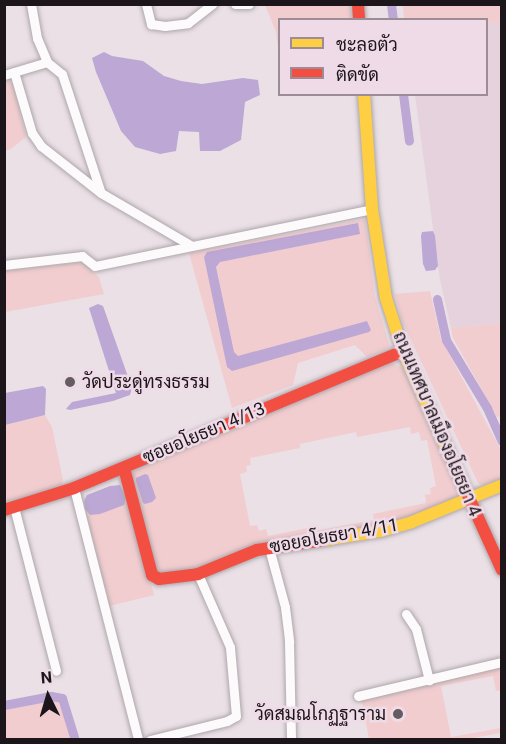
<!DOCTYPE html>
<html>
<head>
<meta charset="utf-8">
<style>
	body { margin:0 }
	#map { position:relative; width:506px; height:744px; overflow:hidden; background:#eae0e6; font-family:Roboto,Sarabun,sans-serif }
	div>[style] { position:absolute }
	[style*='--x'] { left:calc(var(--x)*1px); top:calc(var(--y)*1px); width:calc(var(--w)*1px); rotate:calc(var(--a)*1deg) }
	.built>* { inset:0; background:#e5d2dd }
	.green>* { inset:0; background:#f2cdcf }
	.water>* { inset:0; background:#bca7d5 }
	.canal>* { height:9px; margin:-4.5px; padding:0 4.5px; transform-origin:4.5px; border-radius:4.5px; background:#bca7d5 }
	.roads { filter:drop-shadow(0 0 2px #aea6ab) drop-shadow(0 0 2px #aea6ab) }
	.street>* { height:9px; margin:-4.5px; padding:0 4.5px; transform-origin:4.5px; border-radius:4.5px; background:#fcfafb }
	.slow>* { height:12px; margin:-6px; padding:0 6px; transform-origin:6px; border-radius:6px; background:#ffcf43 }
	.jam>* { height:12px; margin:-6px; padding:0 6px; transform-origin:6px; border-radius:6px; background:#f24e42 }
	.dots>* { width:16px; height:16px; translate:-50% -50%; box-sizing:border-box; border:3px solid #efdbe7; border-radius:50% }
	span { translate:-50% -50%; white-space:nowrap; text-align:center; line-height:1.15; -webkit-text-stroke:5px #efdbe7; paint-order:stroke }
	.poi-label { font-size:18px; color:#1c1519 }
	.left { translate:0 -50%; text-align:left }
	.right { translate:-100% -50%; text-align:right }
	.street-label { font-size:18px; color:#1c1519 }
	.frame { position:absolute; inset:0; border:6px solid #1c1519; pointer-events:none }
	.legend { position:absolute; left:278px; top:18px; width:210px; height:78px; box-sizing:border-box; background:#efdbe7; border:2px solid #9b8c95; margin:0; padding:8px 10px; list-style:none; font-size:18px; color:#1c1519 }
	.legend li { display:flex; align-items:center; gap:12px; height:30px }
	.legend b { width:30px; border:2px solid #9b8c95 }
	.north { position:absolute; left:18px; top:666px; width:60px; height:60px; -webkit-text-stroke:4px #efdbe7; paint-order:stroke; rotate:355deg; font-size:16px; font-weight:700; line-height:24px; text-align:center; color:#1c1519 }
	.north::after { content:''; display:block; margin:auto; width:21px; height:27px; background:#1c1519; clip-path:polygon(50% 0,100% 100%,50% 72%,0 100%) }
</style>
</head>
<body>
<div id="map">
	<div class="built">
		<div style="clip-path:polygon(501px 21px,501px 323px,451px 328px,440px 280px,415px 95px,486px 94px,487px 25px)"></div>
	</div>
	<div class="green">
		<div style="clip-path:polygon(265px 5px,350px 5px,351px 19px,280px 20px,279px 59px,276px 32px)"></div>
		<div style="clip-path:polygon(403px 5px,501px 5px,501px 21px,487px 25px,486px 20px,404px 19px)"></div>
		<div style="clip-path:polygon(5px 80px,13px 84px,26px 137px,11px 149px,5px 151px)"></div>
		<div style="clip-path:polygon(365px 219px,375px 297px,390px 347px,367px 357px,355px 345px,298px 363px,293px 385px,232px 408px,189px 253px)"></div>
		<div style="clip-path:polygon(82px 262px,99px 277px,104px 294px,5px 312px,5px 271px)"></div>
		<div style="clip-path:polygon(430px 291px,441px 339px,501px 450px,501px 479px,482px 485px,478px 483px,401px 318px,395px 294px)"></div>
		<div style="clip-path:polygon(501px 323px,502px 416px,497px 417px,453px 338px,451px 328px)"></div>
		<div style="clip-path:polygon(evenodd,391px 363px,403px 368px,460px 497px,409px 520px,200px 569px,157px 575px,130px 477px,131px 472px,270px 410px,391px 363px,410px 427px,411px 434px,419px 432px,421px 441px,427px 440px,436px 486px,430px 488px,431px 494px,425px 495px,426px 503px,373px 514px,374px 520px,315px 531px,313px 527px,268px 536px,266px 529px,259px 531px,257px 525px,250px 526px,240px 474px,247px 472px,246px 466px,251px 465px,250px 458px,300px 448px,300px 444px,356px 432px,357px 437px,410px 427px)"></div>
		<div style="clip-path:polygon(45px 415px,52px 427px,63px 480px,61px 486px,5px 502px,5px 425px)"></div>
		<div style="clip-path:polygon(126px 497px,131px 506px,154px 595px,109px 606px,85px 509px,90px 515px)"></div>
		<div style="clip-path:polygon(501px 665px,501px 690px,496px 691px,493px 676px,441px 686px,451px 737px,501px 728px,501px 733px,467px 739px,369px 739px,360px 691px)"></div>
		<div style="clip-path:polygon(52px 700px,58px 701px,72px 739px,5px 739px,5px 710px)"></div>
	</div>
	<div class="water">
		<div style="clip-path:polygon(104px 52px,112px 56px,143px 61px,164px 76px,181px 81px,202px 84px,243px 78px,258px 80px,260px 95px,245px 102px,241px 140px,220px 151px,200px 151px,199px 132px,179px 131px,176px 151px,160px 154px,135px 147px,121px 131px,96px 72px,92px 58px)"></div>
		<div style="clip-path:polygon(358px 223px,360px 234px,220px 262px,216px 267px,234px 352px,238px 356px,367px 321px,371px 330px,369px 332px,232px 371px,227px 367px,204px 257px,207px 252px)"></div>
		<div style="clip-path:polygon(433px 231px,435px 236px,438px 266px,435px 270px,426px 271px,423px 264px,421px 236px,422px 232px)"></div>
		<div style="clip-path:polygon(98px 304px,103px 306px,132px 388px,130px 395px,113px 401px,70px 410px,66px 409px,72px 402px,116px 393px,89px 308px)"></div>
		<div style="clip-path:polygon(43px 386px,46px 389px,45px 415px,5px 425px,5px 393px)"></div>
		<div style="clip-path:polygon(145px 474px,148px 475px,156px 498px,152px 502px,145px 504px,143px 503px,136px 481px,136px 478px)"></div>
		<div style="clip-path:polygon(120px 485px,126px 497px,124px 505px,100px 514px,90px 515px,85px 509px,84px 501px,87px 495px,110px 486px)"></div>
	</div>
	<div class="canal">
		<div style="--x:391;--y:4;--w:16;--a:83"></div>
		<div style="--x:403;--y:94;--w:47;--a:82.7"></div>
		<div style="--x:437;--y:299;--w:42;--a:77.6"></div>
		<div style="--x:446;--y:340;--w:79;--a:58.9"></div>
		<div style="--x:487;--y:408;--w:36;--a:66"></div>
		<div style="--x:4;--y:705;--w:48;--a:-10.8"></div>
		<div style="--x:51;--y:696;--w:11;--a:10"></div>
		<div style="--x:62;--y:698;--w:44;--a:72.8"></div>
	</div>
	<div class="roads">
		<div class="street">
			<div style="--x:31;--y:4;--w:35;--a:80"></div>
			<div style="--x:37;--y:38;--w:26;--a:67"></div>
			<div style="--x:47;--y:62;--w:19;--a:39"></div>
			<div style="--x:62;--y:74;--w:125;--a:71.9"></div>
			<div style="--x:146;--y:4;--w:21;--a:76"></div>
			<div style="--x:151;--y:24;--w:14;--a:8"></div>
			<div style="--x:165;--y:26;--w:23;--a:-7"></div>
			<div style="--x:188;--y:23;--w:31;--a:-38"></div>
			<div style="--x:235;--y:4;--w:14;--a:0"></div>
			<div style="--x:14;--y:72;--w:64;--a:73.6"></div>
			<div style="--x:32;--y:133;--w:16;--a:55"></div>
			<div style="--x:41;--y:146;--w:76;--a:38.1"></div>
			<div style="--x:101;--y:193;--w:105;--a:30.2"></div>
			<div style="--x:4;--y:75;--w:45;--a:-16.8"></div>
			<div style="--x:4;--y:265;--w:79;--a:-6.6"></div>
			<div style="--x:82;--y:256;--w:16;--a:38"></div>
			<div style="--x:95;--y:266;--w:283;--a:-11.6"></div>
			<div style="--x:74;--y:488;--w:260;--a:75.7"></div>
			<div style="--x:14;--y:507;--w:169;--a:75.6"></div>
			<div style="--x:269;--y:548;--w:61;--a:74.8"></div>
			<div style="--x:285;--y:607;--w:35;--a:83"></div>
			<div style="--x:289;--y:642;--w:98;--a:88.8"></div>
			<div style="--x:406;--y:614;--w:18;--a:56"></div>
			<div style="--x:416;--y:629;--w:53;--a:75.7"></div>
			<div style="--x:358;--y:696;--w:148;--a:-13.3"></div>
			<div style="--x:150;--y:740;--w:79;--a:-13.9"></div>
			<div style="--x:227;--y:721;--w:10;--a:-29"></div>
			<div style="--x:236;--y:716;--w:69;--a:-95"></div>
			<div style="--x:230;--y:647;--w:80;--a:-113.7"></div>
		</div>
		<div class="slow">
			<div style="--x:364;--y:94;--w:115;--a:86"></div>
			<div style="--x:372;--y:209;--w:90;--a:81.1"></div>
			<div style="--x:386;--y:298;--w:56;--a:72.2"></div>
			<div style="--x:403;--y:351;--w:115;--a:65.9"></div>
			<div style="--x:324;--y:540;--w:58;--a:-9"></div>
			<div style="--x:381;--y:531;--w:32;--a:-16"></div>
			<div style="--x:412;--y:522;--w:97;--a:-22.3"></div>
		</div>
		<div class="jam">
			<div style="--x:358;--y:4;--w:16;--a:86"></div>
			<div style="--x:450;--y:456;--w:125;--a:65.5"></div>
			<div style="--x:124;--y:468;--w:111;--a:75.3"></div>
			<div style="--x:152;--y:575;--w:8;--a:30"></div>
			<div style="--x:159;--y:579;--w:39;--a:-7"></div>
			<div style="--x:198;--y:574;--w:64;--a:-22.1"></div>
			<div style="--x:257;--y:550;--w:68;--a:-8.5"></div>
			<div style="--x:4;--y:510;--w:73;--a:-17.4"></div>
			<div style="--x:74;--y:488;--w:356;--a:-22.6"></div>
		</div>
	</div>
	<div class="dots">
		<div style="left:70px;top:382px;background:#645c61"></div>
		<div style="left:398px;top:714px;background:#645c61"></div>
	</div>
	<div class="poi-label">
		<span class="left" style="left:82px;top:382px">วัดประดู่ทรงธรรม</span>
		<span class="right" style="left:386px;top:714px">วัดสมณโกฏฐาราม</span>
	</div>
	<div class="street-label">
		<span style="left:437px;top:424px;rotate:67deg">ถนนเทศบาลเมืองอโยธยา 4</span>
		<span style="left:204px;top:433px;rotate:-23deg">ซอยอโยธยา 4/13</span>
		<span style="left:334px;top:536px;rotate:-10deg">ซอยอโยธยา 4/11</span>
	</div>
	<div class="frame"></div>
	<ul class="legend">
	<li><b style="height:8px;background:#ffcf43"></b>ชะลอตัว</li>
	<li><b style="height:8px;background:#f24e42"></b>ติดขัด</li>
	</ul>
	<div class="north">N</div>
</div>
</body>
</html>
